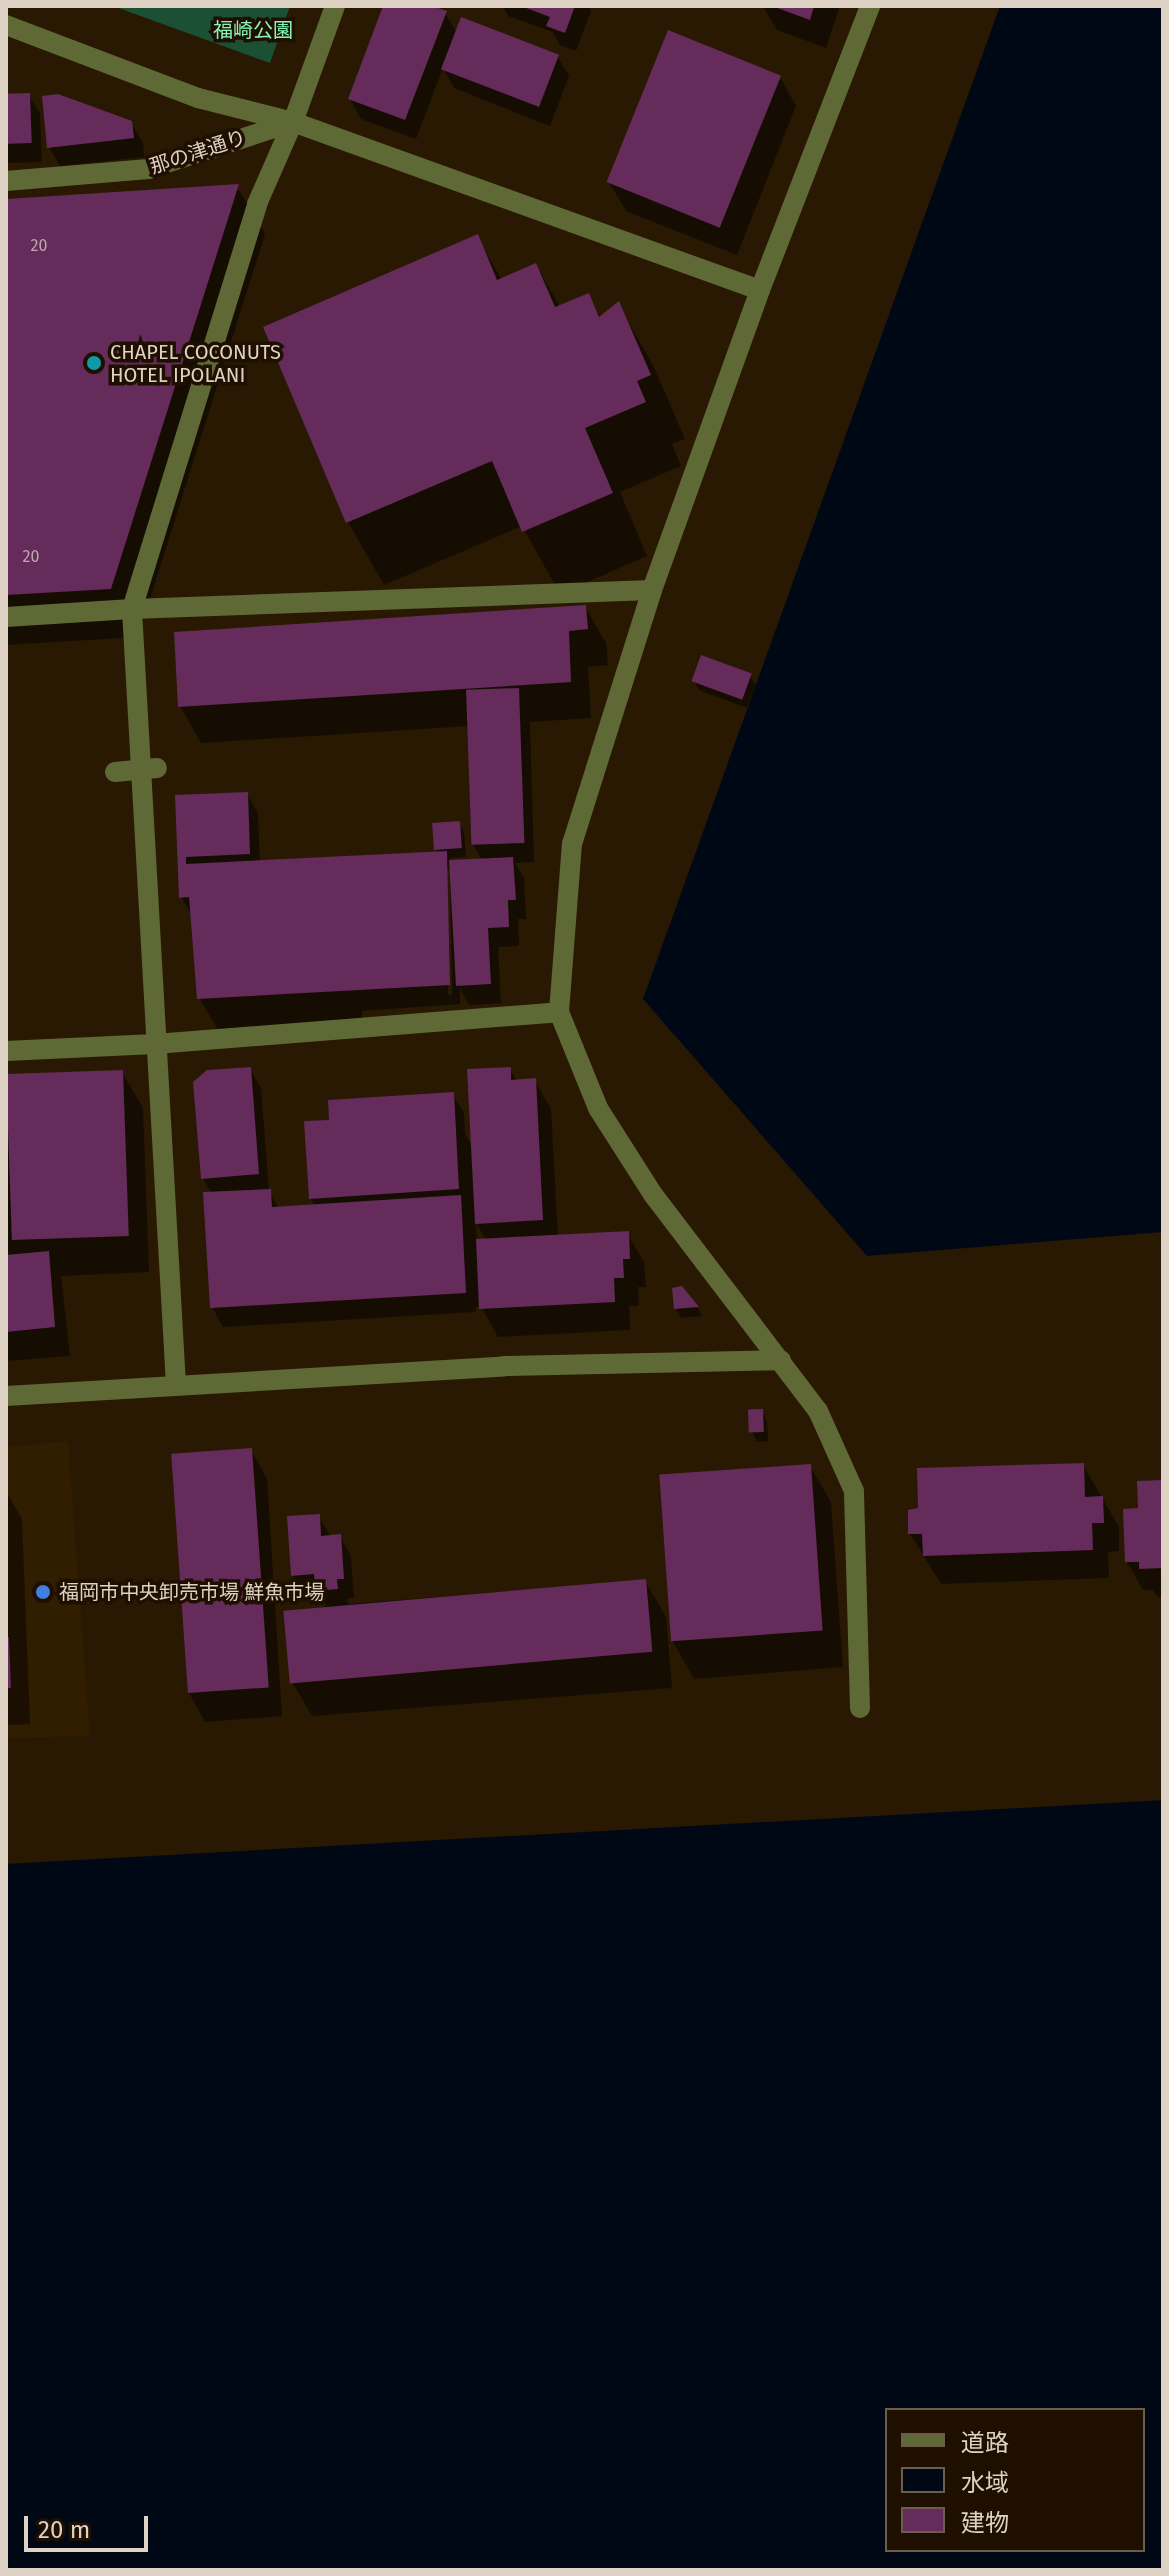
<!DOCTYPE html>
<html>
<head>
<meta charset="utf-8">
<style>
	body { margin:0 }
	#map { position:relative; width:1169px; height:2576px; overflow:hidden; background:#291902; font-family:"Fira Sans","Noto Sans JP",sans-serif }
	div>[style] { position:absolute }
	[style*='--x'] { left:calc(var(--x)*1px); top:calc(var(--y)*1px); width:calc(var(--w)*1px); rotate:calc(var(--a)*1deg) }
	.built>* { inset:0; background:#311d00 }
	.green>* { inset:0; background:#1b5034 }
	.water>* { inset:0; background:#000816 }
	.shadow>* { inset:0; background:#0007 }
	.building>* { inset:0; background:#652b5b; transform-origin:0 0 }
	.minor>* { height:20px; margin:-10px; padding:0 10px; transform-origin:10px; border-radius:10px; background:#5f6936 }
	.dots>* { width:22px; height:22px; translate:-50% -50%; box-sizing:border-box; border:4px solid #1f0f00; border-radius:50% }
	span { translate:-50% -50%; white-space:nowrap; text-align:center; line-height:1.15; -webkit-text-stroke:7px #1f0f00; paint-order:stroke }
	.number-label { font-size:16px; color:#bfa8aa }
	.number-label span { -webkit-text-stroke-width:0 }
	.park-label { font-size:20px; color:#86f5b7 }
	.street-label { font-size:20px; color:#ddd2c4 }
	.poi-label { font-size:20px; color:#ddd2c4 }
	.left { translate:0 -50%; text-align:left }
	.frame { position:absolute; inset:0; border:8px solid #ddd2c4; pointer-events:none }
	.legend { position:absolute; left:885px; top:2408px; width:260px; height:144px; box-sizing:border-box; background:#1f0f00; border:2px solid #6b5d4e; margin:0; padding:10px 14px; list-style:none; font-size:24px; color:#ddd2c4 }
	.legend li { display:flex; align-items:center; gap:16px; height:40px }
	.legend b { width:40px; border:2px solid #6b5d4e }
	.scale { position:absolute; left:24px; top:2516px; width:124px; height:36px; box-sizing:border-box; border:4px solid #ddd2c4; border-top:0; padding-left:10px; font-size:24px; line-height:28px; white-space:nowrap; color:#ddd2c4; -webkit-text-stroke:6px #1f0f00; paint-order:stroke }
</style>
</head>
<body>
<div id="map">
	<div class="built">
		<div style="clip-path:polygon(68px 1441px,90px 1736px,6px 1738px,6px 1447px)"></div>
	</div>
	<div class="green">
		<div style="clip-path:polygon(113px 6px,290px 6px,270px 63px)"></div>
	</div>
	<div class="water">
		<div style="clip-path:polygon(1000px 6px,1163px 6px,1163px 1232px,867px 1256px,643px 999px)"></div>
		<div style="clip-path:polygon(evenodd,1163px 1800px,1163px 2570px,6px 2570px,6px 1864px,1163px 1800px,887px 2410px,1143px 2410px,1143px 2550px,887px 2550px,887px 2410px)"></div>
	</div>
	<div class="shadow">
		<div style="clip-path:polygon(385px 6px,427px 6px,445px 13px,457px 33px,558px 57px,569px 76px,550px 126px,454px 88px,443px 68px,416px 139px,361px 119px,350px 99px)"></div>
		<div style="clip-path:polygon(503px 6px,589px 6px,591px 11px,576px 51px,560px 45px,553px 32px,508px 16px)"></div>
		<div style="clip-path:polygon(763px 6px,840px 6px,826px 48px,777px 30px)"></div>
		<div style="clip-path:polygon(780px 77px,796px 106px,737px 255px,626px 211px,609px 182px)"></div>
		<div style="clip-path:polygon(29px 95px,40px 114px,42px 162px,7px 163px,6px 96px)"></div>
		<div style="clip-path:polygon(131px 123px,143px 143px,144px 157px,60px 166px,49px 147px)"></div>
		<div style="clip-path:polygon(237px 187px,265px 234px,138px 637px,6px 645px,6px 202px)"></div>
		<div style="clip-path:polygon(477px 237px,502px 280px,536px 265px,560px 307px,588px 295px,601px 318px,618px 304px,654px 367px,685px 439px,672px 444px,681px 466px,620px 492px,647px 556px,560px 594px,522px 526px,384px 585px,348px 522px,265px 328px)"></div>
		<div style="clip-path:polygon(evenodd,585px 607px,606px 643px,608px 665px,588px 667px,591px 718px,530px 722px,534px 862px,515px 863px,524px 878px,526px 919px,518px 919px,519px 946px,498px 947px,501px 1003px,469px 1005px,460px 988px,460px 1004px,362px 1011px,362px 1021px,218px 1030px,201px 1001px,193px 917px,181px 897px,177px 797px,247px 794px,258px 813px,260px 863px,438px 853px,435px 849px,459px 823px,464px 832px,466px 857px,449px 858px,452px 862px,482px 860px,473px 845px,469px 726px,201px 743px,180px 706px,585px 607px,446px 870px,450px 870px,452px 995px,448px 995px,446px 870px)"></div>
		<div style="clip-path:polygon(750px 676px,756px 685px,747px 708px,699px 690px,694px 680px)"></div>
		<div style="clip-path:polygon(evenodd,250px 1069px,261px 1088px,269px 1190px,279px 1208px,315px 1206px,311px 1199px,331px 1121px,452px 1094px,464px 1113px,465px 1134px,473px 1147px,510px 1069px,517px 1081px,535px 1081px,551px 1109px,558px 1237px,627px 1233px,644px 1262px,646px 1287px,638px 1287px,639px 1306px,629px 1306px,630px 1330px,498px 1337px,481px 1306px,476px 1307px,476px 1312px,223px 1327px,212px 1307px,212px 1194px,203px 1179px,250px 1069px,476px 1223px,487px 1241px,477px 1241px,476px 1223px)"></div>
		<div style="clip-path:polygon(122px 1072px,143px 1108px,149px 1272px,61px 1276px,70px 1356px,6px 1361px,6px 1077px)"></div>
		<div style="clip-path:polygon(681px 1288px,698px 1308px,702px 1316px,681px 1318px,676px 1309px)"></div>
		<div style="clip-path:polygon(762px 1411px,767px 1421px,768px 1441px,757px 1442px,752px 1432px)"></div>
		<div style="clip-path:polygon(251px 1450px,267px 1479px,282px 1716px,205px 1722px,189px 1693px)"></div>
		<div style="clip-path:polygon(1083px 1465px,1119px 1527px,1119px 1551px,1108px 1552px,1109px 1578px,941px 1584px,910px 1534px)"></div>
		<div style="clip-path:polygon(810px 1466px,831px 1502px,843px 1667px,694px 1679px,673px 1642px)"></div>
		<div style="clip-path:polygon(1163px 1482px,1163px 1597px,1157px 1597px,1153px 1590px,1143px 1590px,1127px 1562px,1140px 1510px)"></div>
		<div style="clip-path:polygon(6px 1491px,22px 1519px,30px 1724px,6px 1725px)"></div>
		<div style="clip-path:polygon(318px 1516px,330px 1535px,340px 1537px,351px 1556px,354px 1598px,347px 1598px,348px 1604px,645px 1581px,666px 1617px,672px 1688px,312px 1716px,291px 1680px,326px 1605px,319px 1594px,305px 1595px,293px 1576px)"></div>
	</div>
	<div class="building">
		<div style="clip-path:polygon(383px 6px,432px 6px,447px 11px,405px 120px,348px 99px)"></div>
		<div style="clip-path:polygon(521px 6px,575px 6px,565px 33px,546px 26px,550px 17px)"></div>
		<div style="clip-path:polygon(772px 6px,814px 6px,810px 20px)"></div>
		<div style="left:461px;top:17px;width:105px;height:56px;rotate:21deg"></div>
		<div style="left:668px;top:30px;width:122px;height:164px;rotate:22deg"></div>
		<div style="left:30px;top:93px;width:50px;height:24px;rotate:88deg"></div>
		<div style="clip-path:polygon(58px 94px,132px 121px,134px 138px,47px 148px,42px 96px)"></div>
		<div style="clip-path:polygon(239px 184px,111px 589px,6px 595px,6px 199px)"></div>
		<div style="clip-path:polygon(478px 234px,497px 280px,536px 263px,555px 307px,589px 293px,599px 317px,619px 301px,651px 375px,637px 381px,646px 402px,585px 428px,613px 493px,522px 532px,492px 461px,346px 523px,263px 327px)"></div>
		<div style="clip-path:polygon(586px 605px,588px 629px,569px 631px,571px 682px,178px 707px,174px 632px)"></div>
		<div style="left:701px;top:655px;width:54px;height:28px;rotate:20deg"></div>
		<div style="left:519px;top:688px;width:155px;height:53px;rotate:88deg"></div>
		<div style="clip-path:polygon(248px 792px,250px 854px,186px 857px,186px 864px,447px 851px,450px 985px,197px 999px,189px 897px,179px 898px,175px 795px)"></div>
		<div style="left:460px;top:821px;width:27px;height:28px;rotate:86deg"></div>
		<div style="clip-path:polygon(513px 857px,516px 900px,508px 900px,509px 927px,488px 928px,491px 984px,456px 986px,449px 860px)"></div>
		<div style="clip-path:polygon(251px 1067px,259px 1174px,201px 1179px,193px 1082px,207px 1070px)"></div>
		<div style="clip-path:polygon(511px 1067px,511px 1080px,536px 1078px,543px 1220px,475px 1224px,467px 1069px)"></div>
		<div style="left:123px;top:1070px;width:166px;height:117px;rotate:88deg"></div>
		<div style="clip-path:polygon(454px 1092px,459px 1189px,309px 1199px,304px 1121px,329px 1120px,328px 1100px)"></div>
		<div style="clip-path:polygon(271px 1189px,272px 1207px,461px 1195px,466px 1293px,210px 1308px,203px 1192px)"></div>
		<div style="clip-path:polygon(629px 1231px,630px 1259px,623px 1259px,624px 1278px,614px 1278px,615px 1302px,479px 1309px,476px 1239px)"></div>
		<div style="clip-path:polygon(49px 1251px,55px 1327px,6px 1332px,6px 1255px)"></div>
		<div style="clip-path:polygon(682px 1286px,699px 1307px,674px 1309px,672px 1288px)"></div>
		<div style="left:763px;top:1409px;width:23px;height:15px;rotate:88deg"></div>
		<div style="left:252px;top:1448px;width:240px;height:81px;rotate:86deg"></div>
		<div style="clip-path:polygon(1084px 1463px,1085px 1497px,1103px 1496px,1104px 1523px,1092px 1523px,1093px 1550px,923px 1556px,922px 1534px,908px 1534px,908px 1510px,918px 1508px,917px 1468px)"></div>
		<div style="left:811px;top:1464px;width:167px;height:152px;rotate:86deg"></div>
		<div style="clip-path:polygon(1163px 1480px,1163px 1568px,1139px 1569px,1139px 1562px,1125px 1562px,1123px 1509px,1138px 1508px,1137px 1481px)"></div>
		<div style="clip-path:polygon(320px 1514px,321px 1536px,341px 1534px,344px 1579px,337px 1579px,338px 1589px,315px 1591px,314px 1574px,291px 1576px,287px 1516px)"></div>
		<div style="left:646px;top:1579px;width:73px;height:364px;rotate:85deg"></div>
		<div style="clip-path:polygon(6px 1637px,9px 1637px,11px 1688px,6px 1688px)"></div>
	</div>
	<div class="minor">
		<div style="--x:6;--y:25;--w:205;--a:20.8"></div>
		<div style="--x:198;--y:98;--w:98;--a:14.2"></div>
		<div style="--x:293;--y:122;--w:496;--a:19.8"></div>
		<div style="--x:6;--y:181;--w:143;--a:-4.8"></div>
		<div style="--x:148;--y:169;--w:152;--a:-18"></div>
		<div style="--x:6;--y:617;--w:126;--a:-3.6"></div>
		<div style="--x:132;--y:609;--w:520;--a:-2.09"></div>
		<div style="--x:115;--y:772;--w:42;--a:-5.4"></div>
		<div style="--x:6;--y:1051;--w:149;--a:-2.7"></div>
		<div style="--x:155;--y:1044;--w:405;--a:-4.5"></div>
		<div style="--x:176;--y:1385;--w:777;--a:-93.25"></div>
		<div style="--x:132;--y:609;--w:424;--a:-72.8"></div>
		<div style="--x:257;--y:204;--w:90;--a:-66.3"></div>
		<div style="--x:293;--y:122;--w:123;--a:-70.1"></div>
		<div style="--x:6;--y:1396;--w:499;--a:-3.4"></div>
		<div style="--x:504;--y:1366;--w:277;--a:-1.2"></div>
		<div style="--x:860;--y:1708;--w:217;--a:-91.6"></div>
		<div style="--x:854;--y:1491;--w:88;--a:-114.2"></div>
		<div style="--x:818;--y:1411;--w:270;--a:-127.3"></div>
		<div style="--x:654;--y:1196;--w:104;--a:-122.5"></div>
		<div style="--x:598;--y:1108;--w:104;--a:-112.1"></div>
		<div style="--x:559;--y:1012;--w:169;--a:-85.6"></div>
		<div style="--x:572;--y:844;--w:266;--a:-72.5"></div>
		<div style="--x:652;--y:590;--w:319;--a:-70.2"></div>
		<div style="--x:760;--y:290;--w:305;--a:-68.8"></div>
	</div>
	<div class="dots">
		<div style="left:94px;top:363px;background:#0f9aa8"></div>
		<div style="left:43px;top:1592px;background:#3f7fe0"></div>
	</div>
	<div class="number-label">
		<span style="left:39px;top:246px">20</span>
		<span style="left:31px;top:557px">20</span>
	</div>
	<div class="park-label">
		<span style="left:253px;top:30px">福崎公園</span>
	</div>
	<div class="street-label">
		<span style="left:198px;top:152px;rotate:-18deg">那の津通り</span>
	</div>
	<div class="poi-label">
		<span class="left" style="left:110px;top:364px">CHAPEL COCONUTS<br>HOTEL IPOLANI</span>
		<span class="left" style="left:59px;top:1592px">福岡市中央卸売市場 鮮魚市場</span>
	</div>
	<div class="frame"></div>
	<ul class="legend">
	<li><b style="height:10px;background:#5f6936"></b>道路</li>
	<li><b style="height:22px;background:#000816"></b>水域</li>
	<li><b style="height:22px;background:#652b5b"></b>建物</li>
	</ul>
	<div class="scale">20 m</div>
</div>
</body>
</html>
